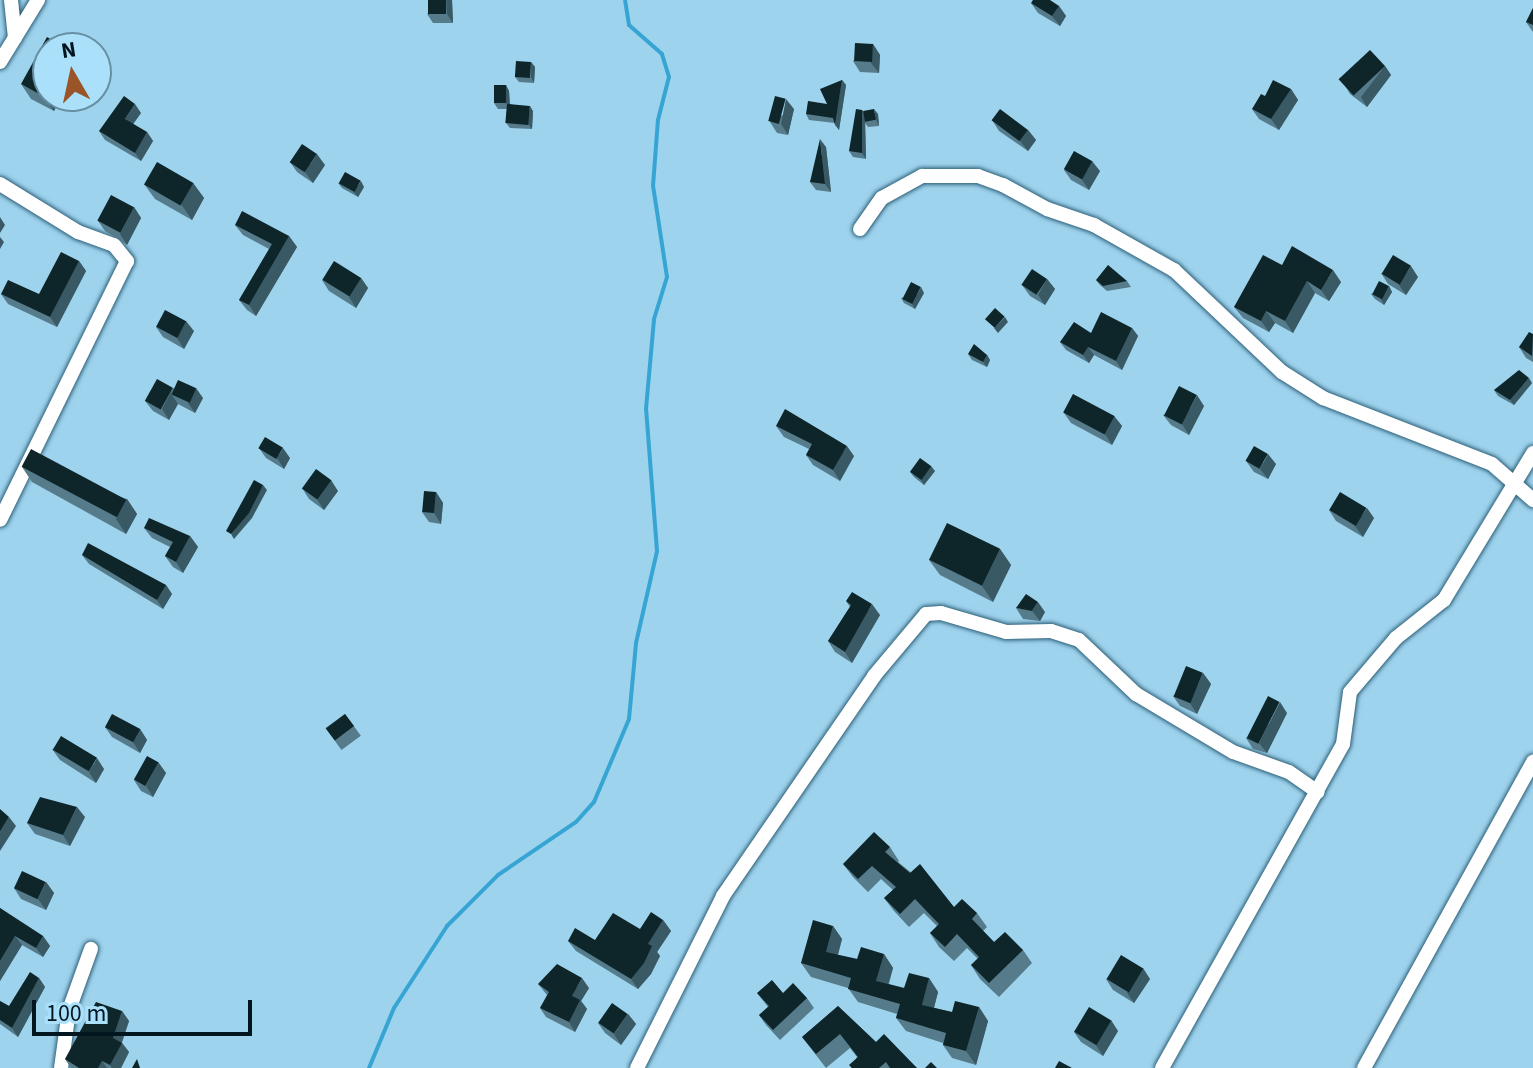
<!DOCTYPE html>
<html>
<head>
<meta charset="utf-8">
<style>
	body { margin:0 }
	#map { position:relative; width:1533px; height:1068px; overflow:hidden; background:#9ed3ee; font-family:"Source Sans 3",sans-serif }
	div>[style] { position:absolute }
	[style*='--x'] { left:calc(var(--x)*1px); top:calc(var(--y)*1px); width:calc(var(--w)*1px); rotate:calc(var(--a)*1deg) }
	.stream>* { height:4px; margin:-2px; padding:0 2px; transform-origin:2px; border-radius:2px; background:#36a5d3 }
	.roads { filter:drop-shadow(0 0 2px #2d5f77) drop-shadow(0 0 2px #2d5f77) }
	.minor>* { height:14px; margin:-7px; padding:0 7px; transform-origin:7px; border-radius:7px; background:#fff }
	.wall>* { inset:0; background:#567c8c; transform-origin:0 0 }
	.shaded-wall>* { inset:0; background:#395964 }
	.building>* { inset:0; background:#0e2529; transform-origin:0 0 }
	span { translate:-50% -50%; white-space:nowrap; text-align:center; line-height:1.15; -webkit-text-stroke:8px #abe0fb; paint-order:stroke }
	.north { position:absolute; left:32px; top:32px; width:80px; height:80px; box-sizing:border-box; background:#abe0fb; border:2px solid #678fa3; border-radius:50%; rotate:351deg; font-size:22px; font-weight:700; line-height:32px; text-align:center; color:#02161f }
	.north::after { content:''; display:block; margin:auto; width:28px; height:36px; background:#995428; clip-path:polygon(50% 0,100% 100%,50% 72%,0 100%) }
	.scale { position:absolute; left:32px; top:1000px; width:220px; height:36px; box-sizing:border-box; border:4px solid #02161f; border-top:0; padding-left:10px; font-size:24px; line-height:28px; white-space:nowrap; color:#02161f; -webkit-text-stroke:6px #abe0fb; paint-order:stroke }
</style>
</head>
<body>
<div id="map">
	<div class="stream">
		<div style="--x:369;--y:1068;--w:65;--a:-67.4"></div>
		<div style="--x:394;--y:1008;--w:98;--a:-57.1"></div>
		<div style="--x:447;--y:926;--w:72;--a:-45"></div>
		<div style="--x:498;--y:875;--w:94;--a:-34.2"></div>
		<div style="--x:576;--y:822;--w:27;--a:-48"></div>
		<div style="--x:594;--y:802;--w:90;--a:-67.1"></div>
		<div style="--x:629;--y:719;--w:76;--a:-84.7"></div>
		<div style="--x:636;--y:643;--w:94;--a:-77.1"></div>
		<div style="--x:657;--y:551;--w:142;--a:-94.4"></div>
		<div style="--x:646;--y:409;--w:90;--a:-84.9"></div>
		<div style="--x:654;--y:319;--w:44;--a:-72.8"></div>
		<div style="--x:667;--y:277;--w:92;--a:-98.7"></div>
		<div style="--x:653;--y:186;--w:66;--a:-85.7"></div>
		<div style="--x:658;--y:120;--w:44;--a:-75.7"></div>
		<div style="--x:669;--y:77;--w:24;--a:-107"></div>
		<div style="--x:662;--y:54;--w:44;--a:-138.7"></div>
		<div style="--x:629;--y:25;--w:25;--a:-99"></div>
	</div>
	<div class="roads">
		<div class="minor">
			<div style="--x:11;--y:0;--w:38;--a:84"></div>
			<div style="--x:0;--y:62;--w:73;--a:-58.5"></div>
			<div style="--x:0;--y:184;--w:92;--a:31.6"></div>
			<div style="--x:78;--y:232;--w:38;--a:20"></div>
			<div style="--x:114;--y:245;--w:21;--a:51"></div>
			<div style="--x:127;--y:261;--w:288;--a:116.1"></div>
			<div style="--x:860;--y:229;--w:38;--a:-55"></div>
			<div style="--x:882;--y:198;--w:46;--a:-28.8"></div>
			<div style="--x:922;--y:176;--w:56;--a:0"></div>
			<div style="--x:978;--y:176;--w:27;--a:20"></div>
			<div style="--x:1003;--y:185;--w:50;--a:28.6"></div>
			<div style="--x:1047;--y:209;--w:50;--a:18.8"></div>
			<div style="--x:1094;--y:225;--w:92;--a:29.4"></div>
			<div style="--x:1174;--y:270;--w:149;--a:43.4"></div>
			<div style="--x:1282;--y:372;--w:49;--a:32.4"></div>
			<div style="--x:1323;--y:398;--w:181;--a:21.3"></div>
			<div style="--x:1492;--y:464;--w:55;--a:41.3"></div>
			<div style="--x:61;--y:1068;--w:59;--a:-82.1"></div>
			<div style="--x:69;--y:1010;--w:65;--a:-70.2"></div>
			<div style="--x:637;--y:1068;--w:192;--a:-63.4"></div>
			<div style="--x:723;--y:896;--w:267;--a:-55.5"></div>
			<div style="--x:874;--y:676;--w:81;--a:-50"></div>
			<div style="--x:926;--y:614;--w:15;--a:-4"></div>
			<div style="--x:941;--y:613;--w:68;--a:16.3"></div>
			<div style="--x:1006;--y:632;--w:45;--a:-1.3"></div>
			<div style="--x:1051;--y:631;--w:29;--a:18"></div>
			<div style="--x:1079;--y:640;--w:79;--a:43.5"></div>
			<div style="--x:1136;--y:694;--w:113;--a:30.9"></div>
			<div style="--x:1233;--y:752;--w:59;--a:19.7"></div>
			<div style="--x:1289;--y:772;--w:35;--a:35"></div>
			<div style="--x:1162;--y:1068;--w:371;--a:-60.8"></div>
			<div style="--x:1343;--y:744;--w:52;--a:-82.3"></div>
			<div style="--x:1350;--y:692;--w:71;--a:-49.6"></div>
			<div style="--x:1396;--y:638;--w:61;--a:-38.4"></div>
			<div style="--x:1444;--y:600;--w:172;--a:-58.8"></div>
			<div style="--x:1364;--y:1068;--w:350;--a:-61.1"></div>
		</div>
	</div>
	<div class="wall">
		<div style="clip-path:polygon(452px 0,453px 23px,433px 23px,427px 14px)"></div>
		<div style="clip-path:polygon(1031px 3px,1059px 6px,1066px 16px,1060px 26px,1038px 13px)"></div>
		<div style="clip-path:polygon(1533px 8px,1533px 32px,1526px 22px)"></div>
		<div style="clip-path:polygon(873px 44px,880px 55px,879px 73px,860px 72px,853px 61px)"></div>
		<div style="clip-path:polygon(531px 62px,535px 67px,534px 83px,519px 82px,515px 77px)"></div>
		<div style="clip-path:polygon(1385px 66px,1391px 75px,1367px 107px,1350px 94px,1344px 84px)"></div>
		<div style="clip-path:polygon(842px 80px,846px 85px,839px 130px,835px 123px,809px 120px,806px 114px,827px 104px)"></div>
		<div style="clip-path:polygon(21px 84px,48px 96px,62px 96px,54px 111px,31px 99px)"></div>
		<div style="clip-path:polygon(506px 85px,509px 91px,510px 104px,533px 111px,532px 129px,510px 128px,506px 123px,507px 109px,498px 109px,494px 103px)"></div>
		<div style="clip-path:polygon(1291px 89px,1298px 100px,1279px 130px,1259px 119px,1252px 109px)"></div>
		<div style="clip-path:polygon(794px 109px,788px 135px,777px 133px,770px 122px)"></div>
		<div style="clip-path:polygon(862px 110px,864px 112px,878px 114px,879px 126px,868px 127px,865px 123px,866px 159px,853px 157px,849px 151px)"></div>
		<div style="clip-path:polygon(141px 113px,133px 124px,147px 132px,153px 141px,141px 161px,105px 140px,99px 131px)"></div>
		<div style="clip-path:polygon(992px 120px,1028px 130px,1036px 140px,1028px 151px,999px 131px)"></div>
		<div style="clip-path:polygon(826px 147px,831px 192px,816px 190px,810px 182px)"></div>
		<div style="clip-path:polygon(290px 162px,325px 165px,313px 183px,297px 172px)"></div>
		<div style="clip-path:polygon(1064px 170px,1100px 171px,1089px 190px,1071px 180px)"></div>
		<div style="clip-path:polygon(193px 183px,204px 198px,192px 220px,155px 199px,144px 184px)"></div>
		<div style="clip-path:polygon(338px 183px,364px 187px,358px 197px,342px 188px)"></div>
		<div style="clip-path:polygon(134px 207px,141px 218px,127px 245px,105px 231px,98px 221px)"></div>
		<div style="clip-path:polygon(235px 225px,289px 236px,297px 247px,256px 316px,247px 310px,239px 300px,269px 249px,243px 235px)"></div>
		<div style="clip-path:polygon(79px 261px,86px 271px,57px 327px,8px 304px,1px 294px,39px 294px)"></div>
		<div style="clip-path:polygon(1282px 265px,1341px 282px,1329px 301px,1315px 293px,1293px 333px,1275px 323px,1269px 332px,1243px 318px,1234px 307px)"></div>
		<div style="clip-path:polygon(1381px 273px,1418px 277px,1406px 295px,1388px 284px)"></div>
		<div style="clip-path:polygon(361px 278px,368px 288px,356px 308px,329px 291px,322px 280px)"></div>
		<div style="clip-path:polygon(1047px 279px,1055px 289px,1045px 305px,1030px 296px,1022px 285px)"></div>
		<div style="clip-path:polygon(1096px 280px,1127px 281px,1131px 287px,1107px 291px,1100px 285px)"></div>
		<div style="clip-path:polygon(1389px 286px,1392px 292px,1384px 305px,1375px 299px,1371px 294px)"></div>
		<div style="clip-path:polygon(924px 293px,915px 309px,904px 303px,901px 298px)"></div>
		<div style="clip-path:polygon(156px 327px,194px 331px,184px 349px,163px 337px)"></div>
		<div style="clip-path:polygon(1132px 328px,1138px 336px,1122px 370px,1094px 355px,1089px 363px,1066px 350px,1060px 342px)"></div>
		<div style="clip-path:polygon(1533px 334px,1533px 362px,1526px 358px,1519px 347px)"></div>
		<div style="clip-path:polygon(968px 354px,987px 355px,990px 360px,987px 367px,972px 360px)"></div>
		<div style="clip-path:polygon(1532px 383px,1514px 405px,1498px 396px,1494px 390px)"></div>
		<div style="clip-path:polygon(173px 388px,203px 398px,195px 413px,178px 404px,169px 420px,153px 411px,145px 401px)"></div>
		<div style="clip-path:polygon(1204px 406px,1189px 435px,1171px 425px,1163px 415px)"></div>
		<div style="clip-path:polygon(1064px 413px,1114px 416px,1122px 426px,1112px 445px,1071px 423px)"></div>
		<div style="clip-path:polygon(776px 426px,854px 456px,840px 481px,813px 465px,806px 455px,809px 449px,784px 437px)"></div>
		<div style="clip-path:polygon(259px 448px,290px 458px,284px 469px,266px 458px)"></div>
		<div style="clip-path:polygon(1246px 461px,1276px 464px,1268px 479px,1254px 472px)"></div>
		<div style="clip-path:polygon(22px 467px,127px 499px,137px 514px,126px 534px,32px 482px)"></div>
		<div style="clip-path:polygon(935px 471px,924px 485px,914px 477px,910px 472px)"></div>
		<div style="clip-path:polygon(302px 488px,338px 491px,324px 510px,309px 499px)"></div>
		<div style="clip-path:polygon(436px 492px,443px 503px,441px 524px,429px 522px,422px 512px)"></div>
		<div style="clip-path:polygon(1329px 510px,1374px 518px,1363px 537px,1336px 521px)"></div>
		<div style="clip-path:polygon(144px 528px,190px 536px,198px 547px,183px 573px,173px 567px,165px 556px,170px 547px,152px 538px)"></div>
		<div style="clip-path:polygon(1000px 549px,1011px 565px,993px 602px,940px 575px,929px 560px)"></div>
		<div style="clip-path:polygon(82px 555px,166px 585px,172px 594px,163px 609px,89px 564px)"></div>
		<div style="clip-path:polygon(846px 601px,880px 615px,852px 663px,835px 652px,828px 641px,850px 607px)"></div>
		<div style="clip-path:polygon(1016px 608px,1045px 612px,1040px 621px,1023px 619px)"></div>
		<div style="clip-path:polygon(1203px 673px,1211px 684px,1197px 714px,1180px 706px,1173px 696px)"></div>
		<div style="clip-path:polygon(1287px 713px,1267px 753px,1253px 749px,1246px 738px)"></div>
		<div style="left:345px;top:714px;width:27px;height:24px;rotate:54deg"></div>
		<div style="clip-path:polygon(105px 727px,140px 729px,147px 740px,140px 753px,112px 737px)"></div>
		<div style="clip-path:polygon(52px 749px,104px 769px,96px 783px,60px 760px)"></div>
		<div style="clip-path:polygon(158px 762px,166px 773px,153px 797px,141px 791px,134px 780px)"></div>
		<div style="clip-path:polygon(85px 817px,70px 846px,35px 834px,27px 823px)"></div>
		<div style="clip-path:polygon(890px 847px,899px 861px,898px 862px,954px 907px,977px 913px,987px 927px,983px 931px,994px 942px,1023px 950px,1032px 963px,999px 997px,980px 979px,971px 965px,978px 959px,967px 948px,954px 961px,939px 947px,930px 933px,937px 926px,924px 913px,909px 927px,894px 911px,884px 898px,893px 890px,881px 879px,868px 892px,853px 877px,843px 864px)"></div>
		<div style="clip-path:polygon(46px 882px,54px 893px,46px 910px,21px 899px,14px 888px)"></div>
		<div style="clip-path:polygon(0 908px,43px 936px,50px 946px,43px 957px,22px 945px,0 981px)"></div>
		<div style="clip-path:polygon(663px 920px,671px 931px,657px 952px,660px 956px,651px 974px,638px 989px,576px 951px,568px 941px,595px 940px,640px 929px)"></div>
		<div style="clip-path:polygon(833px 926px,842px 939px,838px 955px,857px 959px,884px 954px,893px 968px,889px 984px,904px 988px,929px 978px,938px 992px,934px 1008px,952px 1012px,979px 1007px,988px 1021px,976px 1065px,952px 1058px,943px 1045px,943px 1043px,906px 1031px,896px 1018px,897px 1014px,858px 1002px,848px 988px,811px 977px,801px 963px)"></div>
		<div style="clip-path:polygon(39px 978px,45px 987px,18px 1037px,0 1024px,0 1001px,9px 1006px)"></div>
		<div style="clip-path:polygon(1106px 979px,1150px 979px,1134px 1003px,1113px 990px)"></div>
		<div style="clip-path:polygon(538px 984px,589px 988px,581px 1001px,587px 1009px,575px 1032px,546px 1017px,540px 1008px,547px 995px)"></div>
		<div style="clip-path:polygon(757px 993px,807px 998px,814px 1008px,780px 1040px,766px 1025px,759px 1015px,768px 1007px)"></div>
		<div style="clip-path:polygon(838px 1006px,876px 1042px,917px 1068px,851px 1068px,857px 1057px,850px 1048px,826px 1068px,802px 1037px)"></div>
		<div style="clip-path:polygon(122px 1011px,129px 1021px,122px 1043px,129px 1052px,121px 1068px,71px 1068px,65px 1059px)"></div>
		<div style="clip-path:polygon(628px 1014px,636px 1024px,621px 1045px,605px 1033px,598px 1023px)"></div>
		<div style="clip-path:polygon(1118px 1031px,1103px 1056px,1081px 1042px,1074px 1032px)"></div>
	</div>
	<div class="shaded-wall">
		<div style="clip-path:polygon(446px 0,452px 0,453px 23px,447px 14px)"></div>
		<div style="clip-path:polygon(1059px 6px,1066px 16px,1060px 26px,1052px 16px)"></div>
		<div style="clip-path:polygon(873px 44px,880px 55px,879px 73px,871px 63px)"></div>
		<div style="clip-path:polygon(531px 62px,535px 67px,534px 83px,531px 77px)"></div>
		<div style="clip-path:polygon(1385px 66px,1391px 75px,1367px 107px,1361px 97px)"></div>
		<div style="clip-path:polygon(842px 80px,846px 85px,839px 130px,835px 125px)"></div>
		<div style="clip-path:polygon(506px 85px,509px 91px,510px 109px,506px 103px)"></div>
		<div style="clip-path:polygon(48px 88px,48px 96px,62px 96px,54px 111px,43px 96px)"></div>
		<div style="clip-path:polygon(1291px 89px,1298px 100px,1279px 130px,1271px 119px)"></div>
		<div style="clip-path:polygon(786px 99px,794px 109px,788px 135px,781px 124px)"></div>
		<div style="clip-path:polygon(135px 104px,141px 113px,131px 127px,125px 119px)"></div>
		<div style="clip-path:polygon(530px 106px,533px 111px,532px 129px,528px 124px)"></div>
		<div style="clip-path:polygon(874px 109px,878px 114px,879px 126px,876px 120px)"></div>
		<div style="clip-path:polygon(862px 110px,865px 115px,866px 159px,862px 153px)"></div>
		<div style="clip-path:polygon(1028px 130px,1036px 140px,1028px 151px,1020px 141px)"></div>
		<div style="clip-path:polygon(147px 132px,153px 141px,141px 161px,135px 153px)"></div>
		<div style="clip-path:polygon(820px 139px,826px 147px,831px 192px,825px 184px)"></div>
		<div style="clip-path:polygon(317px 154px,325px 165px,313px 183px,305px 172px)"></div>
		<div style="clip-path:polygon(1092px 161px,1100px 171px,1089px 190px,1082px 180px)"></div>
		<div style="clip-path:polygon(361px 181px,364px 187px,358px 197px,354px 192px)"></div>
		<div style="clip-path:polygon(193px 183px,204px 198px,192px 220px,181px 204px)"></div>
		<div style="clip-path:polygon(134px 207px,141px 218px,127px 245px,120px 234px)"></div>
		<div style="clip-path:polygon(0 217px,5px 225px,0 233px)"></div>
		<div style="clip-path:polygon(289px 236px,297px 247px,256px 316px,249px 305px)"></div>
		<div style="clip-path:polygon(0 237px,4px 242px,0 249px)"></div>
		<div style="clip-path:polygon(79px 261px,86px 271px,57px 327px,50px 317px)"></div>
		<div style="clip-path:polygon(1411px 266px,1418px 277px,1406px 295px,1399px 285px)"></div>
		<div style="clip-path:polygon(1333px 270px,1341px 282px,1329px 301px,1321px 290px)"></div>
		<div style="clip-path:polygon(361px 278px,368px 288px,356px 308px,349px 297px)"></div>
		<div style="clip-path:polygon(1047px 279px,1055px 289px,1045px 305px,1038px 295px)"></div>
		<div style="clip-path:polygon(1307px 281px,1315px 293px,1293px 333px,1285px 321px)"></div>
		<div style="clip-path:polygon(1389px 286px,1392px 292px,1384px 305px,1381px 299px)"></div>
		<div style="clip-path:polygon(921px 287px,924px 293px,915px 309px,912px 304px)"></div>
		<div style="clip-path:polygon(1266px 311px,1275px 323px,1269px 332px,1261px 321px)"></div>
		<div style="clip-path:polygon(1005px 317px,1008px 322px,998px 333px,994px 328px)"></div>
		<div style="clip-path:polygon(186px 321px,194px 331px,184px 349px,177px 338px)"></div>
		<div style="clip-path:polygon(1132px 328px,1138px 336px,1122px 370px,1116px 361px)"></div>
		<div style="clip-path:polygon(1088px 347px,1094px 355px,1089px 363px,1083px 355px)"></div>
		<div style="clip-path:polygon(987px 355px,990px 360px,987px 367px,983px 362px)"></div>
		<div style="clip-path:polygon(1529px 378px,1532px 383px,1514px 405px,1510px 400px)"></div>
		<div style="clip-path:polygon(173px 388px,171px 394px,178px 404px,169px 420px,162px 409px)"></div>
		<div style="clip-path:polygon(196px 388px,203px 398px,195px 413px,188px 403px)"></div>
		<div style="clip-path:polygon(1197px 395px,1204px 406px,1189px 435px,1182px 424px)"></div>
		<div style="clip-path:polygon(1114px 416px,1122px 426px,1112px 445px,1105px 434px)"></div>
		<div style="clip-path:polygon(847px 446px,854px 456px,840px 481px,833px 470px)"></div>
		<div style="clip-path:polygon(283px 448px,290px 458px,284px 469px,277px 458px)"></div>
		<div style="clip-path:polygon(1268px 454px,1276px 464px,1268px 479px,1260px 469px)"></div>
		<div style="clip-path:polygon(931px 466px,935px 471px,924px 485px,921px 480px)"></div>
		<div style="clip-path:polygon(331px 480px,338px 491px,324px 510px,317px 499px)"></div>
		<div style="clip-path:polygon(263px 485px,267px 490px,252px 518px,234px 539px,231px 534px)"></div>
		<div style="clip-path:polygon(436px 492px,443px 503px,441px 524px,434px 513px)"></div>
		<div style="clip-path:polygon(127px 499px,137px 514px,126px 534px,116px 519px)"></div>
		<div style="clip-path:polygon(1367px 508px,1374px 518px,1363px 537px,1355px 526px)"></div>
		<div style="clip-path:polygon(190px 536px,198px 547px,183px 573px,176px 562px)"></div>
		<div style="clip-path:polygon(1000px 549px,1011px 565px,993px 602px,982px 586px)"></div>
		<div style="clip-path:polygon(166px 585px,172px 594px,163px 609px,157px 600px)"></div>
		<div style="clip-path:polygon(1038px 602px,1045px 612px,1040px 621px,1032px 611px)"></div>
		<div style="clip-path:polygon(872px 604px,880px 615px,852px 663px,845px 652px)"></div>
		<div style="clip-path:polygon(1203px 673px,1211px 684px,1197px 714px,1190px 703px)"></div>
		<div style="clip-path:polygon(1280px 702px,1287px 713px,1267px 753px,1259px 743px)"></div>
		<div style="clip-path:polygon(140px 729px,147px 740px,140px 753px,133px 742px)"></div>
		<div style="clip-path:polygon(97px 758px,104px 769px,96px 783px,89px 772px)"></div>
		<div style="clip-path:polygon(158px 762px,166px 773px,153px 797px,146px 786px)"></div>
		<div style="clip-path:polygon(77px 807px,85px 817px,70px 846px,63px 835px)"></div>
		<div style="clip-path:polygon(9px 817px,16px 826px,0 851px,0 832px)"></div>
		<div style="clip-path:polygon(46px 882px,54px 893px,46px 910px,38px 899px)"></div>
		<div style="clip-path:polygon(663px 920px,671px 931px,657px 952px,660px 956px,651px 974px,638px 989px,631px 979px,648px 944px)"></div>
		<div style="clip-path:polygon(833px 926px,842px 939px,835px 965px,826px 952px)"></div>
		<div style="clip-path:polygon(15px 936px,22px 945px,0 981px,0 961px)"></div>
		<div style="clip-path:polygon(43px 936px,50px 946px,43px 957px,36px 948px)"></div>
		<div style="clip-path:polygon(884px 954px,893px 968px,885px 994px,876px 981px)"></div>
		<div style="clip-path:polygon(1143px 968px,1150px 979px,1134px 1003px,1127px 993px)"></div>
		<div style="clip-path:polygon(39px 978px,45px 987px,18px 1037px,12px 1028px)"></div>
		<div style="clip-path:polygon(582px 978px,589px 988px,581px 1001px,587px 1009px,575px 1032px,569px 1022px,572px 996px)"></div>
		<div style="clip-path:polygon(929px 978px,938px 992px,931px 1019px,922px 1005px)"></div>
		<div style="clip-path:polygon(979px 1007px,988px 1021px,976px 1065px,966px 1051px)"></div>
		<div style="clip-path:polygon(122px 1011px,129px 1021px,121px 1044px,122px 1043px,129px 1052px,121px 1068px,112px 1068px,110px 1065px,113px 1038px)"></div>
		<div style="clip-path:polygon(628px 1014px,636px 1024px,621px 1045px,614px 1034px)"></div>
		<div style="clip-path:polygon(1111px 1020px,1118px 1031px,1103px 1056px,1096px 1045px)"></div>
		<div style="clip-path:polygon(102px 1061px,107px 1068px,98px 1068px)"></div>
	</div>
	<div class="building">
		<div style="left:428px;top:0;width:18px;height:14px"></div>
		<div style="clip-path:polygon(1033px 0,1050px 0,1059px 6px,1052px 16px,1031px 3px)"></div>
		<div style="clip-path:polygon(1533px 8px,1533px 25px,1526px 22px)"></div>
		<div style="clip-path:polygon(47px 37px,66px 48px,48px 48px,48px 88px,43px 96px,21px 84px)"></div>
		<div style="left:855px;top:43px;width:18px;height:18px;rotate:3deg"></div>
		<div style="left:1370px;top:50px;width:22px;height:43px;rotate:47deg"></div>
		<div style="left:516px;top:61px;width:15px;height:16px;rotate:4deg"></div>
		<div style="clip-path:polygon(842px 80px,835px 125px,833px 118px,806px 114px,808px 101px,827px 104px,820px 89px)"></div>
		<div style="clip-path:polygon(1273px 80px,1291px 89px,1271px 119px,1252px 109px,1261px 94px,1265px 96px)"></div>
		<div style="left:506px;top:85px;width:18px;height:12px;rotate:90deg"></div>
		<div style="clip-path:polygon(124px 96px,135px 104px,125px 119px,147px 132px,135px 153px,99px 131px)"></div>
		<div style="left:775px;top:96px;width:11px;height:26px;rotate:15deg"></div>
		<div style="left:507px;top:104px;width:23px;height:19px;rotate:5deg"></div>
		<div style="clip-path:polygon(856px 109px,862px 110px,862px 153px,849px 151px)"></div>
		<div style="left:874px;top:109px;width:11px;height:11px;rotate:80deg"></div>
		<div style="left:1000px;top:109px;width:35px;height:14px;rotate:37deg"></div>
		<div style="clip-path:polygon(820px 139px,825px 184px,810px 182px)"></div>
		<div style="left:302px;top:144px;width:18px;height:22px;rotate:34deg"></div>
		<div style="left:1074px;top:151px;width:21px;height:21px;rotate:29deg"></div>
		<div style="left:157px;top:162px;width:42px;height:26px;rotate:30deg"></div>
		<div style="left:345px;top:172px;width:18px;height:13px;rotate:29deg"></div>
		<div style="left:111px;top:195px;width:26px;height:29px;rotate:28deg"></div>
		<div style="clip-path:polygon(242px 211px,289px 236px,249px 305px,239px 300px,272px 244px,235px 225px)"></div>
		<div style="clip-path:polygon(1292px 246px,1333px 270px,1321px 290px,1307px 281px,1285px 321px,1266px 311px,1261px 321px,1234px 307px,1263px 255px,1282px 265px)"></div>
		<div style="clip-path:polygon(61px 252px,79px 261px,50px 317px,1px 294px,8px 280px,39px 294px)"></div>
		<div style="left:1393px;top:255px;width:21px;height:22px;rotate:31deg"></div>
		<div style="left:334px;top:261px;width:32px;height:22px;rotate:32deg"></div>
		<div style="clip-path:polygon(1108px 265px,1127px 281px,1103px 286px,1096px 280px)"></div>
		<div style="left:1032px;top:269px;width:18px;height:19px;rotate:34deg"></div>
		<div style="left:1379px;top:281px;width:11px;height:15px;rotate:27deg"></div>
		<div style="left:911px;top:282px;width:11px;height:19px;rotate:27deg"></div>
		<div style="left:995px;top:308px;width:13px;height:15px;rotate:42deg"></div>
		<div style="left:165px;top:310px;width:24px;height:19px;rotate:28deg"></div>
		<div style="clip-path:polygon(1101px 312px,1132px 328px,1116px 361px,1088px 347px,1083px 355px,1060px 342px,1074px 322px,1091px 333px)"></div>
		<div style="clip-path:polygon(1529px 332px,1533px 334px,1532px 356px,1519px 347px)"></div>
		<div style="clip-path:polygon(974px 344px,987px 355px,983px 362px,968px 354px)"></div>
		<div style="clip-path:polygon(1519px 370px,1529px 378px,1510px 400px,1494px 390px)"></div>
		<div style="left:157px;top:379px;width:18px;height:25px;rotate:29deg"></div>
		<div style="left:178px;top:380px;width:20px;height:16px;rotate:24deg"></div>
		<div style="left:1179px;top:386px;width:20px;height:33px;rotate:27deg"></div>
		<div style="left:1073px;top:394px;width:47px;height:21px;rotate:28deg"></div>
		<div style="clip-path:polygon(785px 409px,847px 446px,833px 470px,806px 455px,812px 444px,776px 426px)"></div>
		<div style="left:265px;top:437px;width:21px;height:13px;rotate:31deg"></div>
		<div style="left:1254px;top:446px;width:16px;height:17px;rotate:30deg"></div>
		<div style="left:31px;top:449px;width:108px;height:20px;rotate:28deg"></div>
		<div style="left:920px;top:458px;width:14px;height:17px;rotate:36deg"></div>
		<div style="left:316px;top:469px;width:19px;height:24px;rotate:36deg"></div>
		<div style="clip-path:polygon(254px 480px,263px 485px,249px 513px,231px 534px,226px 531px)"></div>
		<div style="left:424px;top:491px;width:12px;height:21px;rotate:5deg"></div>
		<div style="left:1340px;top:492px;width:31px;height:21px;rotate:31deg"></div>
		<div style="clip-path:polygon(149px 518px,190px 536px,176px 562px,165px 556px,173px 542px,144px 528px)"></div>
		<div style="left:947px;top:523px;width:59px;height:41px;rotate:26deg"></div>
		<div style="clip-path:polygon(88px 543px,166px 585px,157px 600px,82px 555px)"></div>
		<div style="clip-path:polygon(852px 592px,872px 604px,845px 652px,828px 641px,851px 605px,846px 601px)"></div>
		<div style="clip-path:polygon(1026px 594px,1038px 602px,1032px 611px,1016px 608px)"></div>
		<div style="left:1186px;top:666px;width:18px;height:33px;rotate:22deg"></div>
		<div style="left:1268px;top:696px;width:13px;height:47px;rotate:27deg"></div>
		<div style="left:112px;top:714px;width:32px;height:15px;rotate:28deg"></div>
		<div style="left:345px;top:714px;width:15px;height:24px;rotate:53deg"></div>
		<div style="left:61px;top:736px;width:42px;height:16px;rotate:31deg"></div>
		<div style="left:147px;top:756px;width:13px;height:27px;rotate:29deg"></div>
		<div style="clip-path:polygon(40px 797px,77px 807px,63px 835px,27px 823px)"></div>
		<div style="clip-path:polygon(0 809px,9px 817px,0 832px)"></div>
		<div style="clip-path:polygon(874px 832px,890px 847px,885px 852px,910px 873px,920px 864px,954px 907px,962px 899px,977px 913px,972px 919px,994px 942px,1005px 932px,1023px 950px,989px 983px,971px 965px,979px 957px,957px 934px,945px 947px,930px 933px,939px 924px,915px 899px,900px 914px,884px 898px,896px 887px,872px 866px,858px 879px,843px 864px)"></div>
		<div style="left:22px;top:871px;width:26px;height:19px;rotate:25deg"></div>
		<div style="clip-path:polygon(0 908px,43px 936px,36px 948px,15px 936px,0 961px)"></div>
		<div style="clip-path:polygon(651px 912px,663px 920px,648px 944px,652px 946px,644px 963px,631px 979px,568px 941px,575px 928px,595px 940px,613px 913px,640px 929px)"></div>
		<div style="clip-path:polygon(813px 920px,833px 926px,826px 952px,857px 959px,861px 947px,884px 954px,876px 981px,904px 988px,909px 973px,929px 978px,922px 1005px,952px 1012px,955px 1001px,979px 1007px,966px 1051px,943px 1045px,946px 1033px,896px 1018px,900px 1004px,848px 989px,851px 978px,801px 963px)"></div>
		<div style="left:1121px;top:955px;width:26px;height:28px;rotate:31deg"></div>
		<div style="clip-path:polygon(557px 964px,582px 978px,572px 996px,580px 1000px,569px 1022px,540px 1008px,549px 992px,538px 984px)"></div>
		<div style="clip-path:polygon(30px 972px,39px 978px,12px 1028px,0 1020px,0 1001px,9px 1006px)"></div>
		<div style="clip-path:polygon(772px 980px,783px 993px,793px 983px,807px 998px,773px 1030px,759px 1015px,769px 1006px,757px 993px)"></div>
		<div style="clip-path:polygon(96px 1002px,122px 1011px,113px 1038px,122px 1043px,110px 1065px,102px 1061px,98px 1068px,79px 1068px,65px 1059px)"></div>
		<div style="left:612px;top:1003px;width:19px;height:24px;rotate:35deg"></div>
		<div style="clip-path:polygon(838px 1006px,876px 1042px,884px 1034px,917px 1068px,890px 1068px,886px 1062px,879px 1068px,852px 1068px,849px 1065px,858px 1057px,840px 1034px,816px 1054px,802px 1037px)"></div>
		<div style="left:1089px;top:1007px;width:26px;height:29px;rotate:31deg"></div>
		<div style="clip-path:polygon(137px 1059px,140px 1068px,132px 1068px)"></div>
		<div style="clip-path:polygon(1059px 1061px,1072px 1068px,1055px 1068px)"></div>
		<div style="clip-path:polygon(931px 1062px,937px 1068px,925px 1068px)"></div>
	</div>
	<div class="north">N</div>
	<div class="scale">100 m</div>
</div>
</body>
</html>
